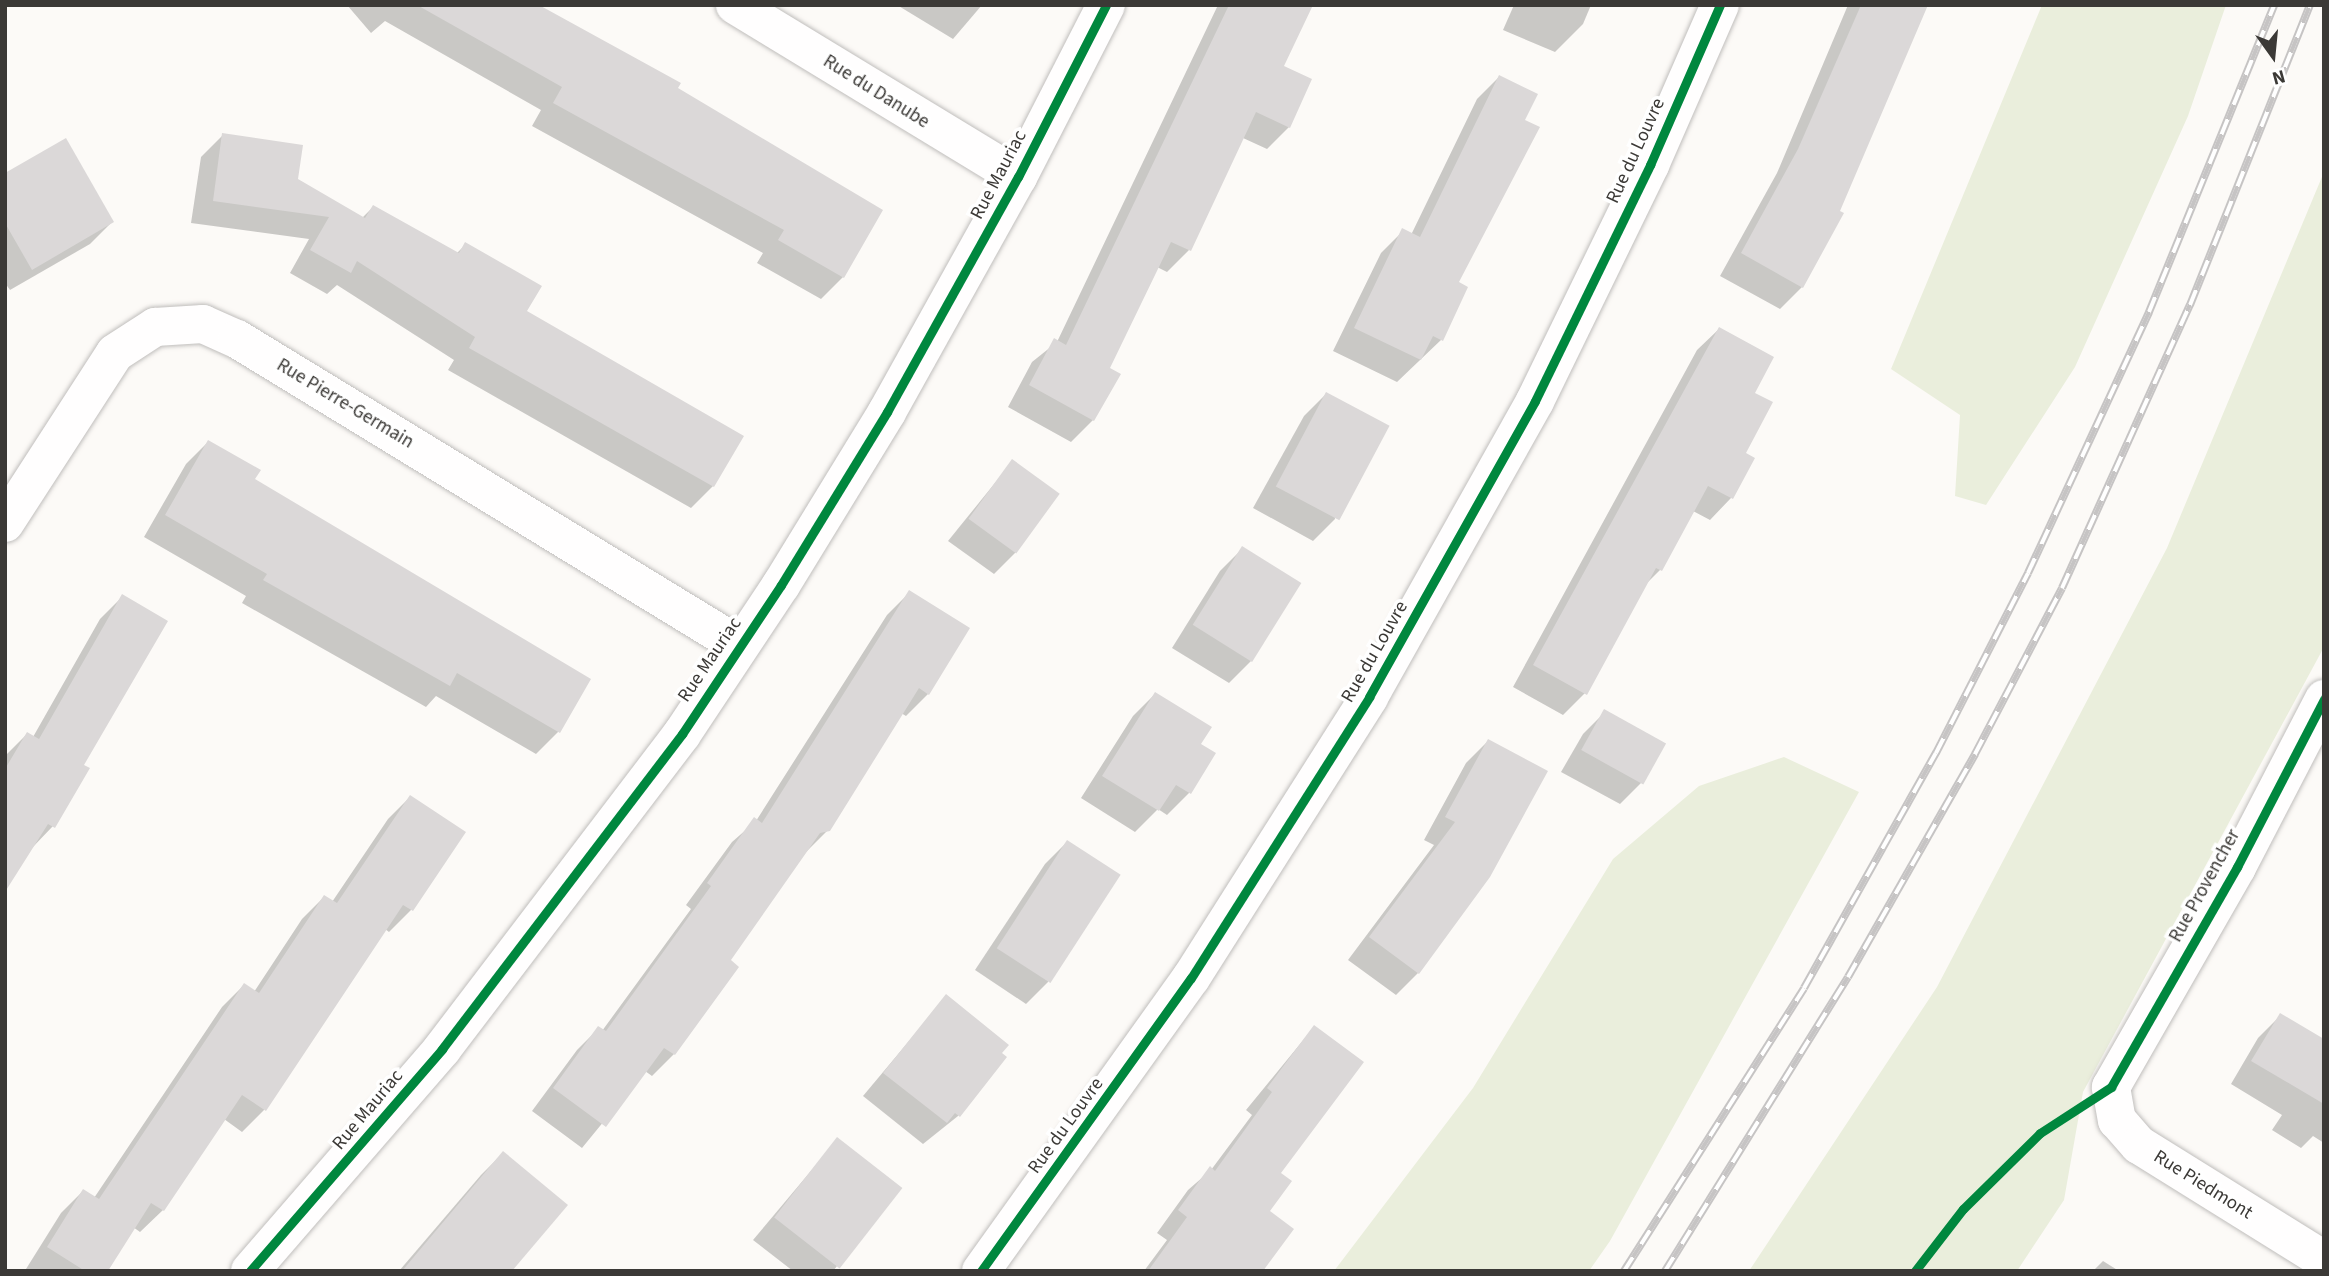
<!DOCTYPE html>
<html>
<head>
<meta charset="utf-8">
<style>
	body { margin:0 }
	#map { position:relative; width:2329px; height:1276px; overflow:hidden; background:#fcfaf7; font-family:"Source Sans 3",sans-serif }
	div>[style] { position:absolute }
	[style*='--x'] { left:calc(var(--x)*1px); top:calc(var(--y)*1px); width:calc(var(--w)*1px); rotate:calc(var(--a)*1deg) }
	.green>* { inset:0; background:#eaeedc }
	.shadow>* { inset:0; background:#0003 }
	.building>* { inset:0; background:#dbd8d8; transform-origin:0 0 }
	.roads { filter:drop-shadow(0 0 2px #c0bebc) drop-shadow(0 0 2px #c0bebc) }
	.minor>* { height:38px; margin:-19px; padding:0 19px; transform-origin:19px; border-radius:19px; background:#fffefe }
	.rail>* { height:8px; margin-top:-4px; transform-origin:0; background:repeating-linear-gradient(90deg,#fff 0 16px,#c6c4c4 0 32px); box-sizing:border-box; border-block:2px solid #c6c4c4 }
	.cycleway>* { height:9px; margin:-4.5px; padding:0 4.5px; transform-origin:4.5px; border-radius:4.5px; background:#00873e }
	span { translate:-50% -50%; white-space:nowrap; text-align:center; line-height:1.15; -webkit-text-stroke:7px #fff; paint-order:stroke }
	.street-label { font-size:19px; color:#3b3936 }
	.frame { position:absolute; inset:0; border:7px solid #3b3936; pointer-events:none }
	.north { position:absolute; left:2238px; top:21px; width:70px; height:70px; -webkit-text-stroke:5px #fff; paint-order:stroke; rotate:165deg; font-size:19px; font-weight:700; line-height:28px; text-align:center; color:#3b3936 }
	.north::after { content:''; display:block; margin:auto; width:24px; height:32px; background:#3b3936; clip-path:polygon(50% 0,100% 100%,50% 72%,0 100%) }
</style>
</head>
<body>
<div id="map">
	<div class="green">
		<div style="clip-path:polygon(2042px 5px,2226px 5px,2188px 116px,2075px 367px,1986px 505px,1955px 496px,1960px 415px,1891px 369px)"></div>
		<div style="clip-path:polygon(2324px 172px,2324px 647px,2083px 1092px,2064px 1200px,2017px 1271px,1749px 1271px,1937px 987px,2167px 548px)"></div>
		<div style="clip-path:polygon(1784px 757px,1859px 792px,1610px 1241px,1589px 1271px,1334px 1271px,1473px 1088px,1613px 859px,1699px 786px)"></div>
	</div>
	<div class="shadow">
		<div style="clip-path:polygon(347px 5px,537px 5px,676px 89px,843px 277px,821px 299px,757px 263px,763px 253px,532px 126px,541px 110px,385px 21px,371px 33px)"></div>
		<div style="clip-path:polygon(897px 5px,982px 5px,953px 39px)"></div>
		<div style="clip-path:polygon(1218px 5px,1312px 5px,1282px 66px,1289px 127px,1267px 149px,1243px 138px,1189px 250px,1167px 272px,1157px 267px,1108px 369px,1093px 420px,1071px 442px,1008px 407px,1032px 362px,1057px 342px)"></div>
		<div style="clip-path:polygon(1514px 5px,1591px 5px,1583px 24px,1555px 52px,1503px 30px)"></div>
		<div style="clip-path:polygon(1848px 5px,1926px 5px,1802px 287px,1780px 309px,1720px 276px,1777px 173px)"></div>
		<div style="clip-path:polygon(1499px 77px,1523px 121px,1538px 128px,1456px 283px,1441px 340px,1397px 382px,1333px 351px,1381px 253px,1403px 231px,1411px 235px,1477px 99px)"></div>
		<div style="clip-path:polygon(223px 135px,362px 218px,373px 207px,456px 254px,465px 245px,525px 312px,713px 486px,691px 508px,448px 370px,454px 360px,337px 285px,327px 294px,290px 273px,309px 239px,191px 223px,201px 157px)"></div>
		<div style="clip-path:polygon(5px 175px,112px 222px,90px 244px,10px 290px,5px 283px)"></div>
		<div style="clip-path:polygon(1719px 329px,1752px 393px,1743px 454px,1752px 459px,1731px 498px,1710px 520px,1693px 511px,1660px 570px,1643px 587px,1585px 693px,1563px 715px,1513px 687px,1697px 350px)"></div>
		<div style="clip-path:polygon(1326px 394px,1335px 519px,1313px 541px,1253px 508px,1304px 416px)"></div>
		<div style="clip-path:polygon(208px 442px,253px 480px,589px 679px,558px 732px,536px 754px,436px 696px,426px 707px,242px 603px,246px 596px,144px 537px,186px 464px)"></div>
		<div style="clip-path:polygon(1012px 462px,1016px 552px,994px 574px,948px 541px)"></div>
		<div style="clip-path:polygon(1242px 549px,1251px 661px,1229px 683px,1172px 648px,1220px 571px)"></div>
		<div style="clip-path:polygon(909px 593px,928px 694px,906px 716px,901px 713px,828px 830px,806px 852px,728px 961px,737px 967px,674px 1054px,652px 1076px,645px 1071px,582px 1148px,532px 1111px,577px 1050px,599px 1028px,602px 1031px,691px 909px,686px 905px,732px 842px,756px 821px,887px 615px)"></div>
		<div style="clip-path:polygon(122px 597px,81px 765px,53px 826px,31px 849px,5px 889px,5px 756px,27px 734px,33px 737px,100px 619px)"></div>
		<div style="clip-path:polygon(1155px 694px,1199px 744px,1189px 793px,1167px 815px,1158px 809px,1135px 832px,1081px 798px,1133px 716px)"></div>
		<div style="clip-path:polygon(1605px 712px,1664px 744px,1642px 782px,1620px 804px,1561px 772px,1583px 734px)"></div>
		<div style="clip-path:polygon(1488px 741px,1418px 973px,1396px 995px,1348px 960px,1434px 845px,1424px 840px,1466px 763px)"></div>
		<div style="clip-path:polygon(410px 797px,463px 833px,411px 910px,389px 932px,385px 929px,264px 1110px,242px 1132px,224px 1119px,163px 1210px,140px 1232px,133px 1227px,106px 1271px,26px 1269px,61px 1213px,83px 1191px,94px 1198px,222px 1007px,244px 985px,254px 992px,302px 919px,324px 897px,332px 902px,388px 819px)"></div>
		<div style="clip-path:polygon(1067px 842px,1048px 982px,1026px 1004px,975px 970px,1045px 864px)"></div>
		<div style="clip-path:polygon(946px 997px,1005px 1057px,958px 1116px,923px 1144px,863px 1096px)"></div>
		<div style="clip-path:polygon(2280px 1016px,2324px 1041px,2324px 1143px,2313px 1136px,2301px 1148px,2272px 1130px,2282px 1115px,2231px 1084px,2258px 1038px)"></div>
		<div style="clip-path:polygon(1314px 1027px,1268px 1211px,1261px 1271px,1144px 1271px,1167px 1240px,1157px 1233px,1188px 1190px,1211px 1170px,1252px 1115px,1246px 1110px)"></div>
		<div style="clip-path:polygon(837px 1140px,899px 1189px,833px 1271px,793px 1271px,753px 1240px)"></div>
		<div style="clip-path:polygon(503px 1153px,509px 1271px,399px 1271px,481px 1175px)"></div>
		<div style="clip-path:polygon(2103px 1261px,2119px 1271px,2093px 1271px)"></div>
	</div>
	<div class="building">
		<div style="clip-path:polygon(417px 5px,539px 5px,681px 83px,678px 88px,883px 210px,844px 278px,778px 240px,784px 230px,553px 103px,562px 87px)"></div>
		<div style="clip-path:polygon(1229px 5px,1313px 5px,1284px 66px,1312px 79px,1290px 128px,1256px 112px,1191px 251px,1171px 242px,1110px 368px,1121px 374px,1094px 421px,1029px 385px,1054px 338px,1066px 345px)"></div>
		<div style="clip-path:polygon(1861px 5px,1928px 5px,1840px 211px,1844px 213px,1803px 288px,1741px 253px,1798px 149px)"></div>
		<div style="clip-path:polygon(1499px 75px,1538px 94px,1525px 120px,1540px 127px,1459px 282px,1468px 287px,1443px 341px,1433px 336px,1421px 360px,1354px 328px,1402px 228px,1420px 237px)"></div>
		<div style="clip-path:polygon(222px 133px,303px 145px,298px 179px,365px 218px,373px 205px,459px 253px,465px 242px,542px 286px,527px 311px,744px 436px,714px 487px,469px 348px,475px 337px,357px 261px,351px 273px,310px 250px,329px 217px,213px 201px)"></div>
		<div style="clip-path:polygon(66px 138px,114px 222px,32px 270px,5px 223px,5px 173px)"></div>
		<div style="clip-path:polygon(1719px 327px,1774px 357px,1755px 393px,1773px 402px,1746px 453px,1755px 458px,1733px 499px,1708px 486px,1662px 571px,1656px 568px,1587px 695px,1533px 665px)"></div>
		<div style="left:1326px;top:392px;width:72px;height:107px;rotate:28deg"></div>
		<div style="clip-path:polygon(208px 440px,261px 470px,255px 479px,591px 679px,560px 733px,457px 673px,450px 686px,263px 580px,267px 574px,165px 515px)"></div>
		<div style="left:1012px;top:459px;width:59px;height:74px;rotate:36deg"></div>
		<div style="left:1242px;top:546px;width:70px;height:93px;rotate:32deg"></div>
		<div style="clip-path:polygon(909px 590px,970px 628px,929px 695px,919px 688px,830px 831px,820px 833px,731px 960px,739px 967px,675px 1055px,664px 1048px,606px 1127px,553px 1088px,598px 1026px,606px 1031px,711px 886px,707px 883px,754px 817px,762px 823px)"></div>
		<div style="clip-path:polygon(122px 594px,168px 621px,84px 765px,90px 768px,55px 828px,48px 824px,5px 892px,5px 769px,27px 732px,39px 739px)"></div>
		<div style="clip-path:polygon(1155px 692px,1212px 727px,1201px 744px,1216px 753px,1191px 794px,1176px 785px,1159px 811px,1102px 776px)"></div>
		<div style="left:1604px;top:709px;width:71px;height:47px;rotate:29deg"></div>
		<div style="clip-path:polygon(1488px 739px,1548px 771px,1490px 877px,1419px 974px,1369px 937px,1455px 822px,1445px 817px)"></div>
		<div style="clip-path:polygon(410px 795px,466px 832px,413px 911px,403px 905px,266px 1111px,242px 1095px,164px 1211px,151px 1203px,108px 1271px,85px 1271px,47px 1247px,83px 1189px,99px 1199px,244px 983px,259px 993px,324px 895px,337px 903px)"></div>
		<div style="left:1067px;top:840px;width:64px;height:129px;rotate:33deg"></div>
		<div style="clip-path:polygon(946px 994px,1009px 1045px,1002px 1053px,1007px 1057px,960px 1117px,955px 1113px,947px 1123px,883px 1073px)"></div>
		<div style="clip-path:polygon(2280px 1013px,2324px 1039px,2324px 1104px,2251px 1061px)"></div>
		<div style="clip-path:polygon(1314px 1025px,1364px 1062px,1281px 1173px,1292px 1181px,1270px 1211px,1294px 1229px,1263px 1271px,1148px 1271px,1187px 1217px,1178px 1210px,1210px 1166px,1215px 1171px,1272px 1092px,1267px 1088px)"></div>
		<div style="left:837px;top:1137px;width:83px;height:102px;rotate:38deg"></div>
		<div style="clip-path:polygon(503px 1151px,568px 1205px,512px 1271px,402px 1271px)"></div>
	</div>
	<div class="roads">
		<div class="minor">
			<div style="--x:735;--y:5;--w:331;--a:31.3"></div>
			<div style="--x:5;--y:523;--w:202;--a:-57.1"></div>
			<div style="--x:115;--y:353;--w:48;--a:-33"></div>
			<div style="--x:155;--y:327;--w:48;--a:-3.6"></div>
			<div style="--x:203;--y:324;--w:37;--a:24"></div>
			<div style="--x:237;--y:339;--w:589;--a:31.4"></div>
			<div style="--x:2324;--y:699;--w:189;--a:117.4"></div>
			<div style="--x:2237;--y:867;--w:254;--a:119.8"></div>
			<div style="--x:2111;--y:1087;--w:34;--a:80"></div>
			<div style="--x:2117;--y:1120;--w:33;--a:49"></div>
			<div style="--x:2139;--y:1145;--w:218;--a:31.9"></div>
			<div style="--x:250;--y:1271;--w:294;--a:-49.1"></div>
			<div style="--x:442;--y:1049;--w:396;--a:-52.7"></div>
			<div style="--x:682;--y:734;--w:179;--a:-56.4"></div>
			<div style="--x:781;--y:585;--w:203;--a:-58.5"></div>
			<div style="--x:887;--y:412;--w:269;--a:-60.9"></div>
			<div style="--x:1018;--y:177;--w:193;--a:-62.9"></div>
			<div style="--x:981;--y:1271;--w:360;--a:-54.4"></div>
			<div style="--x:1191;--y:978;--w:333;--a:-57.6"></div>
			<div style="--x:1369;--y:697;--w:339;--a:-60.7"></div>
			<div style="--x:1535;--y:401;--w:263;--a:-64"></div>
			<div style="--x:1650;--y:165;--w:175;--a:-66.4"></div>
		</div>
	</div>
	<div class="rail">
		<div style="--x:1624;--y:1271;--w:335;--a:-57.5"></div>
		<div style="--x:1804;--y:988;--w:270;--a:-60.7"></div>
		<div style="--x:1936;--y:753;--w:202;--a:-62.9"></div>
		<div style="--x:2028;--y:573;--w:288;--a:-65.1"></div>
		<div style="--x:2149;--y:312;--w:331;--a:-67.8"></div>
		<div style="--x:1665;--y:1271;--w:346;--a:-58.1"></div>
		<div style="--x:1848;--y:977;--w:257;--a:-60.3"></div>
		<div style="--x:1975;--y:754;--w:187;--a:-62.3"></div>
		<div style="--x:2062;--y:588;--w:311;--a:-65.7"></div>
		<div style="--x:2190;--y:305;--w:323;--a:-68.2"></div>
	</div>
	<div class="cycleway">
		<div style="--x:250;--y:1271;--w:294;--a:-49.1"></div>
		<div style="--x:442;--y:1049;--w:396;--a:-52.7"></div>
		<div style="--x:682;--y:734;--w:179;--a:-56.4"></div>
		<div style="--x:781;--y:585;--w:203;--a:-58.5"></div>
		<div style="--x:887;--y:412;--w:269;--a:-60.9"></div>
		<div style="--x:1018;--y:177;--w:193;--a:-62.9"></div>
		<div style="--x:981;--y:1271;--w:360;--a:-54.4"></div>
		<div style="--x:1191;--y:978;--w:333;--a:-57.6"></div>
		<div style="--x:1369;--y:697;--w:339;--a:-60.7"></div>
		<div style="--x:1535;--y:401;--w:263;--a:-64"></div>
		<div style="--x:1650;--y:165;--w:175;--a:-66.4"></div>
		<div style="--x:1915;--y:1271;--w:78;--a:-52.3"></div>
		<div style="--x:1963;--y:1209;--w:108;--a:-44.6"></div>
		<div style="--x:2040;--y:1133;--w:85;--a:-32.9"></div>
		<div style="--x:2111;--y:1087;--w:254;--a:-60.2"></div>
		<div style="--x:2237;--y:867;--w:189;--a:-62.6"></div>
	</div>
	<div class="street-label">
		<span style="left:876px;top:92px;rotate:32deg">Rue du Danube</span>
		<span style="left:1636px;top:151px;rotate:-65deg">Rue du Louvre</span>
		<span style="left:999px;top:175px;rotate:-62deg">Rue Mauriac</span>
		<span style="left:345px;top:404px;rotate:31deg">Rue Pierre-Germain</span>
		<span style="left:1375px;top:652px;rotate:-60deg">Rue du Louvre</span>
		<span style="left:710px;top:660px;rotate:-56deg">Rue Mauriac</span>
		<span style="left:2205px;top:886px;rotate:-61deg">Rue Provencher</span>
		<span style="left:368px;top:1110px;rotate:-50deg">Rue Mauriac</span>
		<span style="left:1066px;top:1126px;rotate:-54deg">Rue du Louvre</span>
		<span style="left:2203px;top:1185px;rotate:32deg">Rue Piedmont</span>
	</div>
	<div class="frame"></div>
	<div class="north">N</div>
</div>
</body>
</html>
